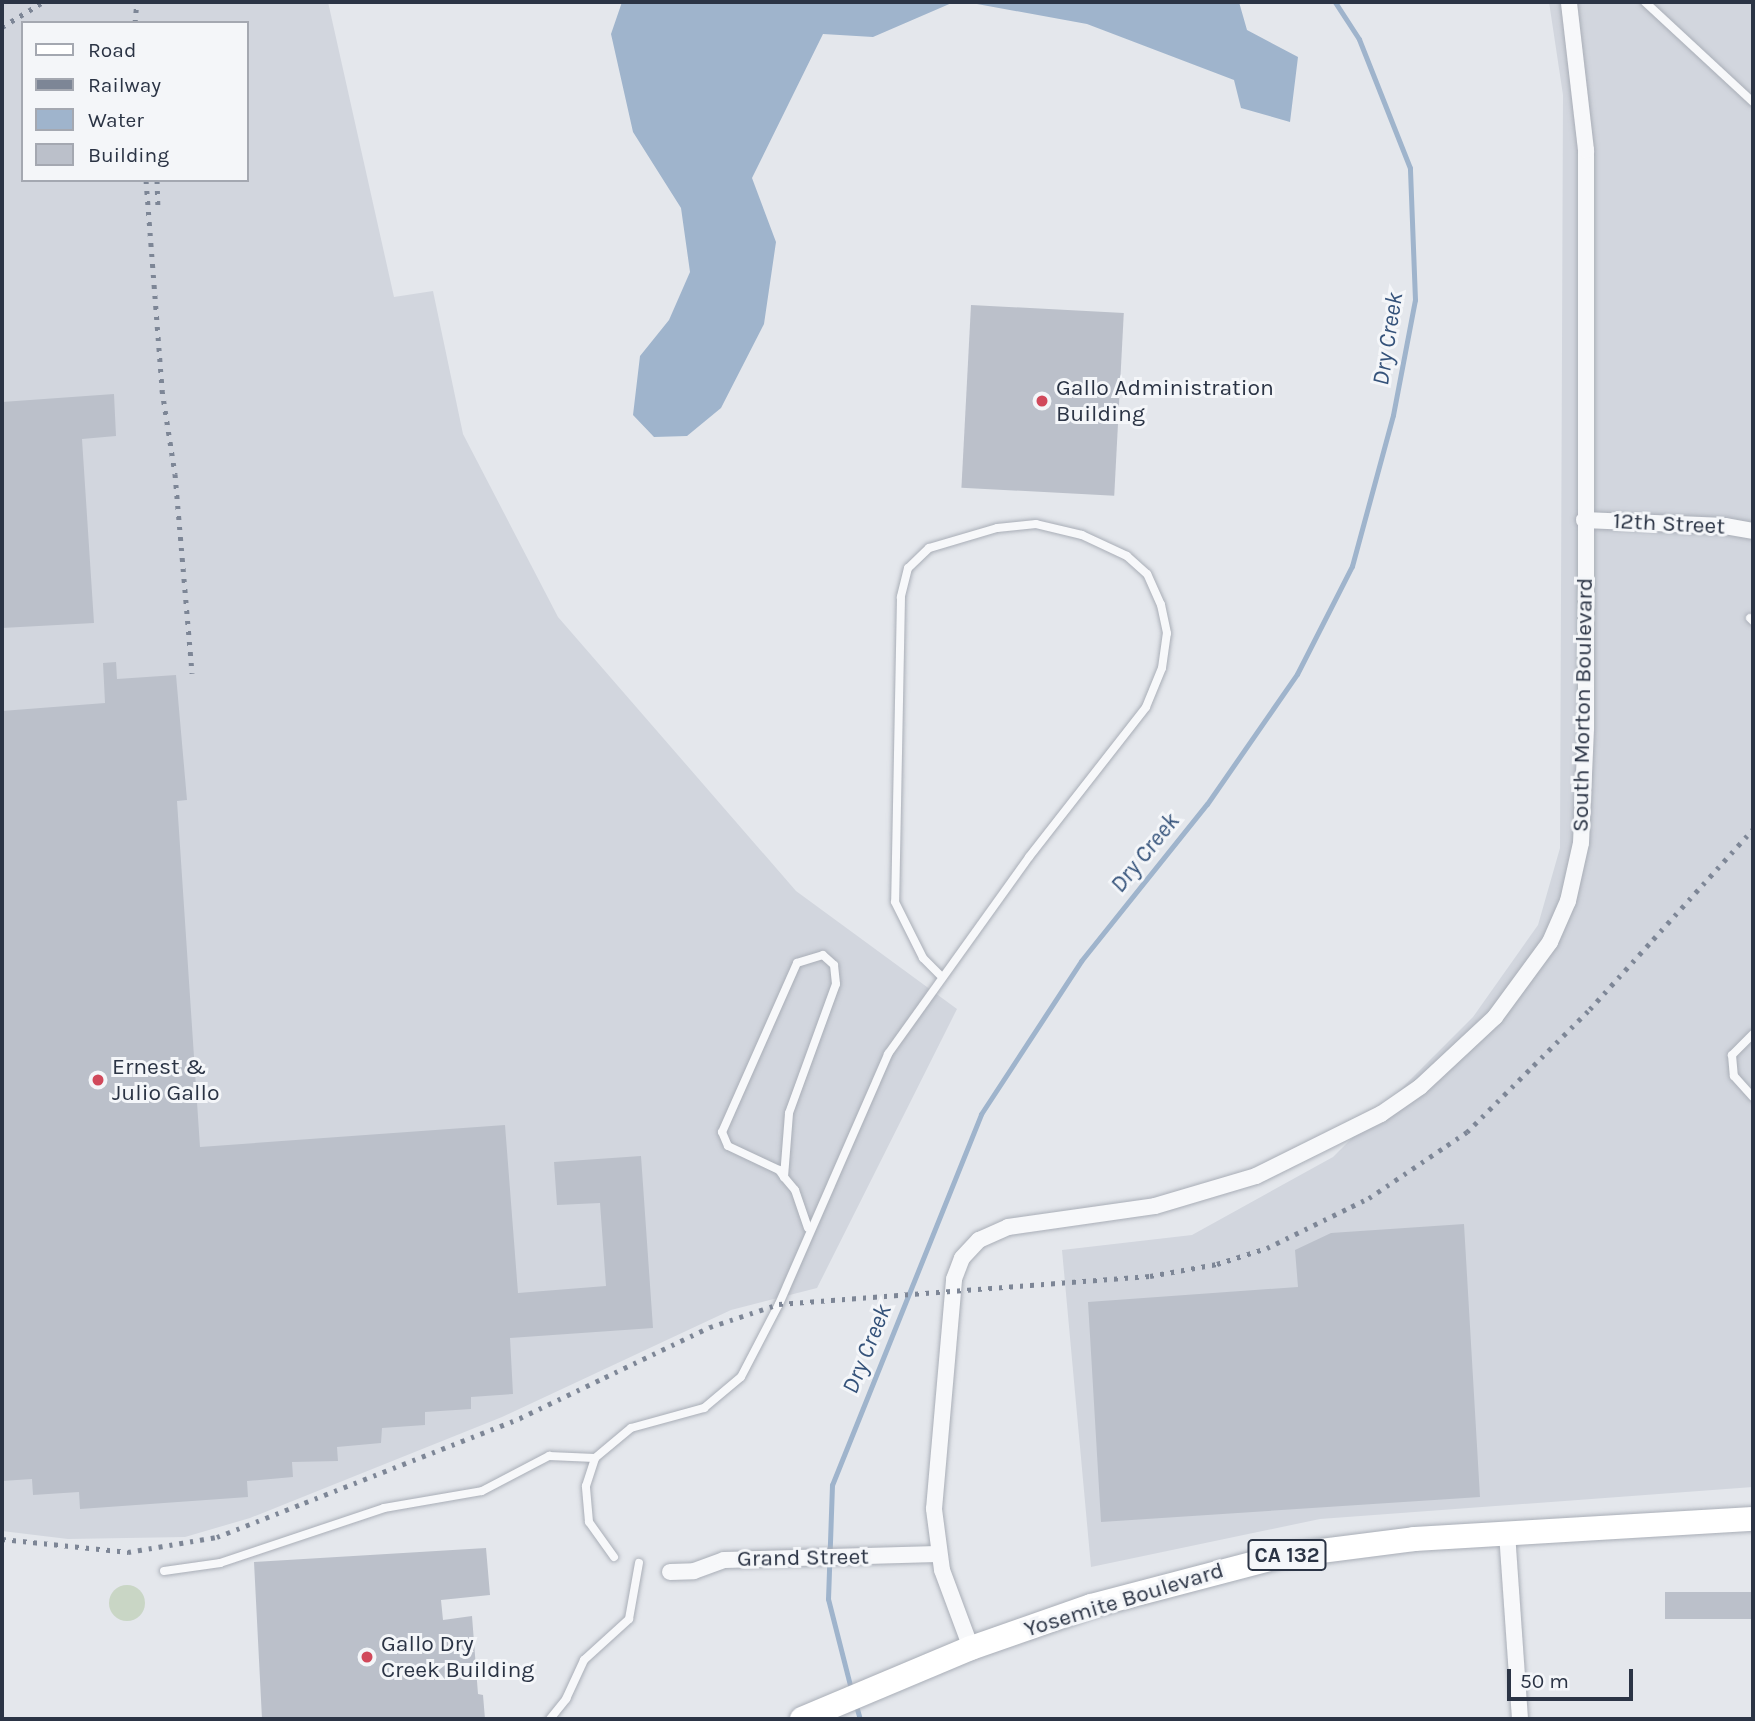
<!DOCTYPE html>
<html>
<head>
<meta charset="utf-8">
<style>
	body { margin:0 }
	#map { position:relative; width:1755px; height:1721px; overflow:hidden; background:#e4e7ec; font-family:Karla,sans-serif }
	div>[style] { position:absolute }
	[style*='--x'] { left:calc(var(--x)*1px); top:calc(var(--y)*1px); width:calc(var(--w)*1px); rotate:calc(var(--a)*1deg) }
	.built>* { inset:0; background:#d2d6de }
	.green>* { inset:0; background:#c9d6c5 }
	.round { border-radius:50% }
	.water>* { inset:0; background:#9fb4cc }
	.stream>* { height:5px; margin:-2.5px; padding:0 2.5px; transform-origin:2.5px; border-radius:2.5px; background:#9fb4cc }
	.building>* { inset:0; background:#bbc0ca; transform-origin:0 0 }
	.roads { filter:drop-shadow(0 0 2px #a9aeb7) drop-shadow(0 0 2px #a9aeb7) }
	.lane>* { height:8px; margin:-4px; padding:0 4px; transform-origin:4px; border-radius:4px; background:#f7f8fa }
	.street>* { height:16px; margin:-8px; padding:0 8px; transform-origin:8px; border-radius:8px; background:#f7f8fa }
	.primary>* { height:24px; margin:-12px; padding:0 12px; transform-origin:12px; border-radius:12px; background:#fff }
	.rail>* { height:5px; margin-top:-2.5px; transform-origin:0; background:repeating-linear-gradient(90deg,#7d8696 0 3.5px,transparent 0 10.5px) }
	.dots>* { width:19px; height:19px; translate:-50% -50%; box-sizing:border-box; border:4px solid #f4f6f9; border-radius:50% }
	span { translate:-50% -50%; white-space:nowrap; text-align:center; line-height:1.15; -webkit-text-stroke:6px #f4f6f9; paint-order:stroke }
	.shield-label span { padding:2px 5px; background:#f4f6f9; border:2px solid; border-radius:5px; -webkit-text-stroke-width:0 }
	.shield-label { font-size:21px; color:#2b3445; font-weight:700 }
	.poi-label { font-size:23px; color:#2b3445 }
	.left { translate:0 -50%; text-align:left }
	.street-label { font-size:23px; color:#2b3445 }
	.water-label { font-size:24px; color:#34527a; font-style:italic }
	.frame { position:absolute; inset:0; border:4px solid #2b3445; pointer-events:none }
	.legend { position:absolute; left:21px; top:21px; width:228px; height:161px; box-sizing:border-box; background:#f4f6f9; border:2px solid #a4a8b1; margin:0; padding:9px 12px; list-style:none; font-size:21px; color:#2b3445 }
	.legend li { display:flex; align-items:center; gap:14px; height:35px }
	.legend b { width:35px; border:2px solid #a4a8b1 }
	.scale { position:absolute; left:1507px; top:1669px; width:126px; height:32px; box-sizing:border-box; border:4px solid #2b3445; border-top:0; padding-left:9px; font-size:21px; line-height:24px; white-space:nowrap; color:#2b3445; -webkit-text-stroke:5px #f4f6f9; paint-order:stroke }
</style>
</head>
<body>
<div id="map">
	<div class="built">
		<div style="clip-path:polygon(evenodd,2px 2px,328px 2px,394px 297px,433px 291px,463px 434px,558px 617px,796px 891px,957px 1009px,817px 1288px,731px 1310px,502px 1417px,250px 1518px,185px 1537px,68px 1539px,2px 1531px,2px 2px,23px 23px,247px 23px,247px 180px,23px 180px,23px 23px)"></div>
		<div style="clip-path:polygon(1549px 2px,1753px 2px,1753px 1487px,1320px 1519px,1091px 1567px,1062px 1250px,1192px 1235px,1333px 1157px,1473px 1017px,1538px 925px,1560px 848px,1563px 95px)"></div>
	</div>
	<div class="green">
		<div class="round" style="left:109px;top:1585px;width:36px;height:36px"></div>
	</div>
	<div class="water">
		<div style="clip-path:polygon(622px 2px,954px 2px,873px 37px,823px 34px,752px 178px,776px 242px,764px 324px,721px 408px,687px 436px,654px 437px,633px 415px,640px 356px,669px 320px,690px 272px,681px 208px,633px 132px,611px 34px)"></div>
		<div style="clip-path:polygon(966px 2px,1239px 2px,1247px 30px,1298px 57px,1290px 122px,1241px 108px,1234px 80px,1087px 24px)"></div>
	</div>
	<div class="stream">
		<div style="--x:851;--y:1689;--w:93;--a:-104.3"></div>
		<div style="--x:828;--y:1599;--w:114;--a:-88"></div>
		<div style="--x:832;--y:1485;--w:400;--a:-68.1"></div>
		<div style="--x:981;--y:1114;--w:183;--a:-56.8"></div>
		<div style="--x:1081;--y:961;--w:201;--a:-51.3"></div>
		<div style="--x:1207;--y:804;--w:158;--a:-55.3"></div>
		<div style="--x:1297;--y:674;--w:121;--a:-63"></div>
		<div style="--x:1352;--y:566;--w:156;--a:-74.8"></div>
		<div style="--x:1393;--y:415;--w:117;--a:-79.2"></div>
		<div style="--x:1415;--y:300;--w:132;--a:-92.2"></div>
		<div style="--x:1410;--y:168;--w:139;--a:-111.6"></div>
		<div style="--x:1359;--y:39;--w:44;--a:-123"></div>
		<div style="--x:855;--y:1702;--w:18;--a:74"></div>
	</div>
	<div class="building">
		<div style="left:971px;top:305px;width:153px;height:183px;rotate:3deg"></div>
		<div style="clip-path:polygon(114px 394px,116px 436px,82px 439px,94px 623px,2px 628px,2px 402px)"></div>
		<div style="clip-path:polygon(116px 662px,117px 679px,176px 675px,187px 800px,177px 801px,200px 1147px,505px 1125px,518px 1293px,606px 1286px,600px 1203px,557px 1205px,554px 1162px,641px 1156px,653px 1328px,510px 1338px,513px 1394px,471px 1397px,471px 1409px,425px 1412px,425px 1425px,382px 1428px,381px 1443px,337px 1447px,338px 1461px,292px 1462px,293px 1477px,247px 1481px,248px 1497px,80px 1509px,79px 1492px,33px 1495px,32px 1479px,2px 1481px,2px 711px,105px 703px,103px 663px)"></div>
		<div style="clip-path:polygon(1464px 1224px,1480px 1497px,1101px 1522px,1088px 1302px,1298px 1287px,1295px 1250px,1331px 1233px)"></div>
		<div style="clip-path:polygon(486px 1548px,490px 1595px,441px 1600px,443px 1620px,472px 1616px,478px 1694px,483px 1695px,485px 1719px,262px 1719px,254px 1562px)"></div>
		<div style="left:1753px;top:1592px;width:27px;height:88px;rotate:90deg"></div>
	</div>
	<div class="roads">
		<div class="lane">
			<div style="--x:1645;--y:2;--w:147;--a:42.8"></div>
			<div style="--x:1750;--y:618;--w:4;--a:45"></div>
			<div style="--x:1753;--y:1034;--w:30;--a:135"></div>
			<div style="--x:1732;--y:1055;--w:21;--a:85"></div>
			<div style="--x:1734;--y:1076;--w:28;--a:48"></div>
			<div style="--x:784;--y:1177;--w:64;--a:-85.5"></div>
			<div style="--x:789;--y:1113;--w:137;--a:-70"></div>
			<div style="--x:836;--y:984;--w:19;--a:-96"></div>
			<div style="--x:834;--y:965;--w:15;--a:-138"></div>
			<div style="--x:823;--y:955;--w:27;--a:163"></div>
			<div style="--x:797;--y:963;--w:185;--a:113.9"></div>
			<div style="--x:722;--y:1132;--w:15;--a:67"></div>
			<div style="--x:728;--y:1146;--w:56;--a:25.2"></div>
			<div style="--x:779;--y:1170;--w:9;--a:54"></div>
			<div style="--x:784;--y:1177;--w:17;--a:50"></div>
			<div style="--x:795;--y:1190;--w:40;--a:71.1"></div>
			<div style="--x:614;--y:1557;--w:43;--a:-125.5"></div>
			<div style="--x:589;--y:1522;--w:36;--a:-95"></div>
			<div style="--x:586;--y:1486;--w:29;--a:-72"></div>
			<div style="--x:595;--y:1458;--w:47;--a:-39.8"></div>
			<div style="--x:631;--y:1428;--w:76;--a:-15.3"></div>
			<div style="--x:704;--y:1408;--w:48;--a:-40"></div>
			<div style="--x:741;--y:1377;--w:82;--a:-62.5"></div>
			<div style="--x:779;--y:1304;--w:273;--a:-66.4"></div>
			<div style="--x:888;--y:1054;--w:242;--a:-54.4"></div>
			<div style="--x:1029;--y:857;--w:190;--a:-52"></div>
			<div style="--x:1146;--y:707;--w:42;--a:-67.7"></div>
			<div style="--x:1162;--y:668;--w:35;--a:-82"></div>
			<div style="--x:1167;--y:633;--w:29;--a:-102"></div>
			<div style="--x:1161;--y:605;--w:34;--a:-114"></div>
			<div style="--x:1147;--y:574;--w:27;--a:-138"></div>
			<div style="--x:1127;--y:556;--w:50;--a:-155"></div>
			<div style="--x:1082;--y:535;--w:47;--a:-166.6"></div>
			<div style="--x:1036;--y:524;--w:39;--a:174"></div>
			<div style="--x:997;--y:528;--w:71;--a:163.6"></div>
			<div style="--x:929;--y:548;--w:29;--a:136"></div>
			<div style="--x:908;--y:568;--w:30;--a:104"></div>
			<div style="--x:901;--y:597;--w:305;--a:91.1"></div>
			<div style="--x:895;--y:902;--w:63;--a:63.4"></div>
			<div style="--x:923;--y:958;--w:24;--a:45"></div>
			<div style="--x:164;--y:1571;--w:57;--a:-8.1"></div>
			<div style="--x:220;--y:1563;--w:173;--a:-18.5"></div>
			<div style="--x:384;--y:1508;--w:99;--a:-9.8"></div>
			<div style="--x:482;--y:1491;--w:76;--a:-27.6"></div>
			<div style="--x:549;--y:1456;--w:46;--a:2.5"></div>
			<div style="--x:550;--y:1719;--w:26;--a:-51"></div>
			<div style="--x:566;--y:1699;--w:43;--a:-65.2"></div>
			<div style="--x:584;--y:1660;--w:61;--a:-42.3"></div>
			<div style="--x:629;--y:1619;--w:57;--a:-79.9"></div>
		</div>
		<div class="street">
			<div style="--x:1584;--y:520;--w:141;--a:2.4"></div>
			<div style="--x:1725;--y:526;--w:28;--a:10"></div>
			<div style="--x:1507;--y:1533;--w:186;--a:86"></div>
			<div style="--x:670;--y:1572;--w:24;--a:-2"></div>
			<div style="--x:694;--y:1571;--w:32;--a:-20"></div>
			<div style="--x:724;--y:1560;--w:214;--a:-1.6"></div>
			<div style="--x:971;--y:1648;--w:83;--a:-110.4"></div>
			<div style="--x:942;--y:1570;--w:62;--a:-97.5"></div>
			<div style="--x:934;--y:1509;--w:231;--a:-85"></div>
			<div style="--x:954;--y:1279;--w:22;--a:-69"></div>
			<div style="--x:962;--y:1258;--w:25;--a:-47"></div>
			<div style="--x:979;--y:1240;--w:32;--a:-24"></div>
			<div style="--x:1008;--y:1227;--w:148;--a:-8.1"></div>
			<div style="--x:1155;--y:1206;--w:105;--a:-16.5"></div>
			<div style="--x:1256;--y:1176;--w:140;--a:-26.4"></div>
			<div style="--x:1381;--y:1114;--w:47;--a:-34.7"></div>
			<div style="--x:1420;--y:1087;--w:103;--a:-43"></div>
			<div style="--x:1495;--y:1017;--w:93;--a:-53.7"></div>
			<div style="--x:1550;--y:942;--w:45;--a:-66.3"></div>
			<div style="--x:1568;--y:901;--w:59;--a:-77.4"></div>
			<div style="--x:1581;--y:843;--w:115;--a:-87.5"></div>
			<div style="--x:1586;--y:728;--w:578;--a:-90"></div>
			<div style="--x:1586;--y:150;--w:149;--a:-96.6"></div>
		</div>
		<div class="primary">
			<div style="--x:802;--y:1719;--w:183;--a:-22.8"></div>
			<div style="--x:971;--y:1648;--w:127;--a:-19.3"></div>
			<div style="--x:1091;--y:1606;--w:197;--a:-14.7"></div>
			<div style="--x:1282;--y:1556;--w:133;--a:-7.3"></div>
			<div style="--x:1414;--y:1539;--w:340;--a:-3.4"></div>
		</div>
	</div>
	<div class="rail">
		<div style="--x:135;--y:23;--w:21;--a:-85"></div>
		<div style="--x:2;--y:27;--w:48;--a:-31.4"></div>
		<div style="--x:146;--y:180;--w:211;--a:85.6"></div>
		<div style="--x:162;--y:390;--w:85;--a:81.2"></div>
		<div style="--x:175;--y:474;--w:200;--a:85.1"></div>
		<div style="--x:157;--y:180;--w:28;--a:88"></div>
		<div style="--x:2;--y:1539;--w:127;--a:5.9"></div>
		<div style="--x:128;--y:1552;--w:90;--a:-9.6"></div>
		<div style="--x:217;--y:1537;--w:326;--a:-21.4"></div>
		<div style="--x:520;--y:1418;--w:211;--a:-25.6"></div>
		<div style="--x:710;--y:1327;--w:73;--a:-18.4"></div>
		<div style="--x:779;--y:1304;--w:372;--a:-4.3"></div>
		<div style="--x:1150;--y:1276;--w:68;--a:-10.2"></div>
		<div style="--x:1217;--y:1264;--w:52;--a:-17.7"></div>
		<div style="--x:1267;--y:1248;--w:114;--a:-26.1"></div>
		<div style="--x:1369;--y:1198;--w:118;--a:-34"></div>
		<div style="--x:1467;--y:1132;--w:174;--a:-45"></div>
		<div style="--x:1590;--y:1009;--w:243;--a:-47.8"></div>
	</div>
	<div class="dots">
		<div style="left:1042px;top:401px;background:#d1495b"></div>
		<div style="left:98px;top:1080px;background:#d1495b"></div>
		<div style="left:367px;top:1657px;background:#d1495b"></div>
	</div>
	<div class="shield-label">
		<span style="left:1287px;top:1555px">CA 132</span>
	</div>
	<div class="poi-label">
		<span class="left" style="left:1056px;top:401px">Gallo Administration<br>Building</span>
		<span class="left" style="left:112px;top:1080px">Ernest &amp;<br>Julio Gallo</span>
		<span class="left" style="left:381px;top:1657px">Gallo Dry<br>Creek Building</span>
	</div>
	<div class="street-label">
		<span style="left:1669px;top:524px;rotate:3deg">12th Street</span>
		<span style="left:1583px;top:705px;rotate:-89deg">South Morton Boulevard</span>
		<span style="left:803px;top:1558px;rotate:-1deg">Grand Street</span>
		<span style="left:1124px;top:1600px;rotate:-17deg">Yosemite Boulevard</span>
	</div>
	<div class="water-label">
		<span style="left:1388px;top:339px;rotate:-81deg">Dry Creek</span>
		<span style="left:1145px;top:853px;rotate:-51deg">Dry Creek</span>
		<span style="left:867px;top:1349px;rotate:-68deg">Dry Creek</span>
	</div>
	<div class="frame"></div>
	<ul class="legend">
	<li><b style="height:9px;background:#fff"></b>Road</li>
	<li><b style="height:9px;background:#7d8696"></b>Railway</li>
	<li><b style="height:19px;background:#9fb4cc"></b>Water</li>
	<li><b style="height:19px;background:#bbc0ca"></b>Building</li>
	</ul>
	<div class="scale">50 m</div>
</div>
</body>
</html>
